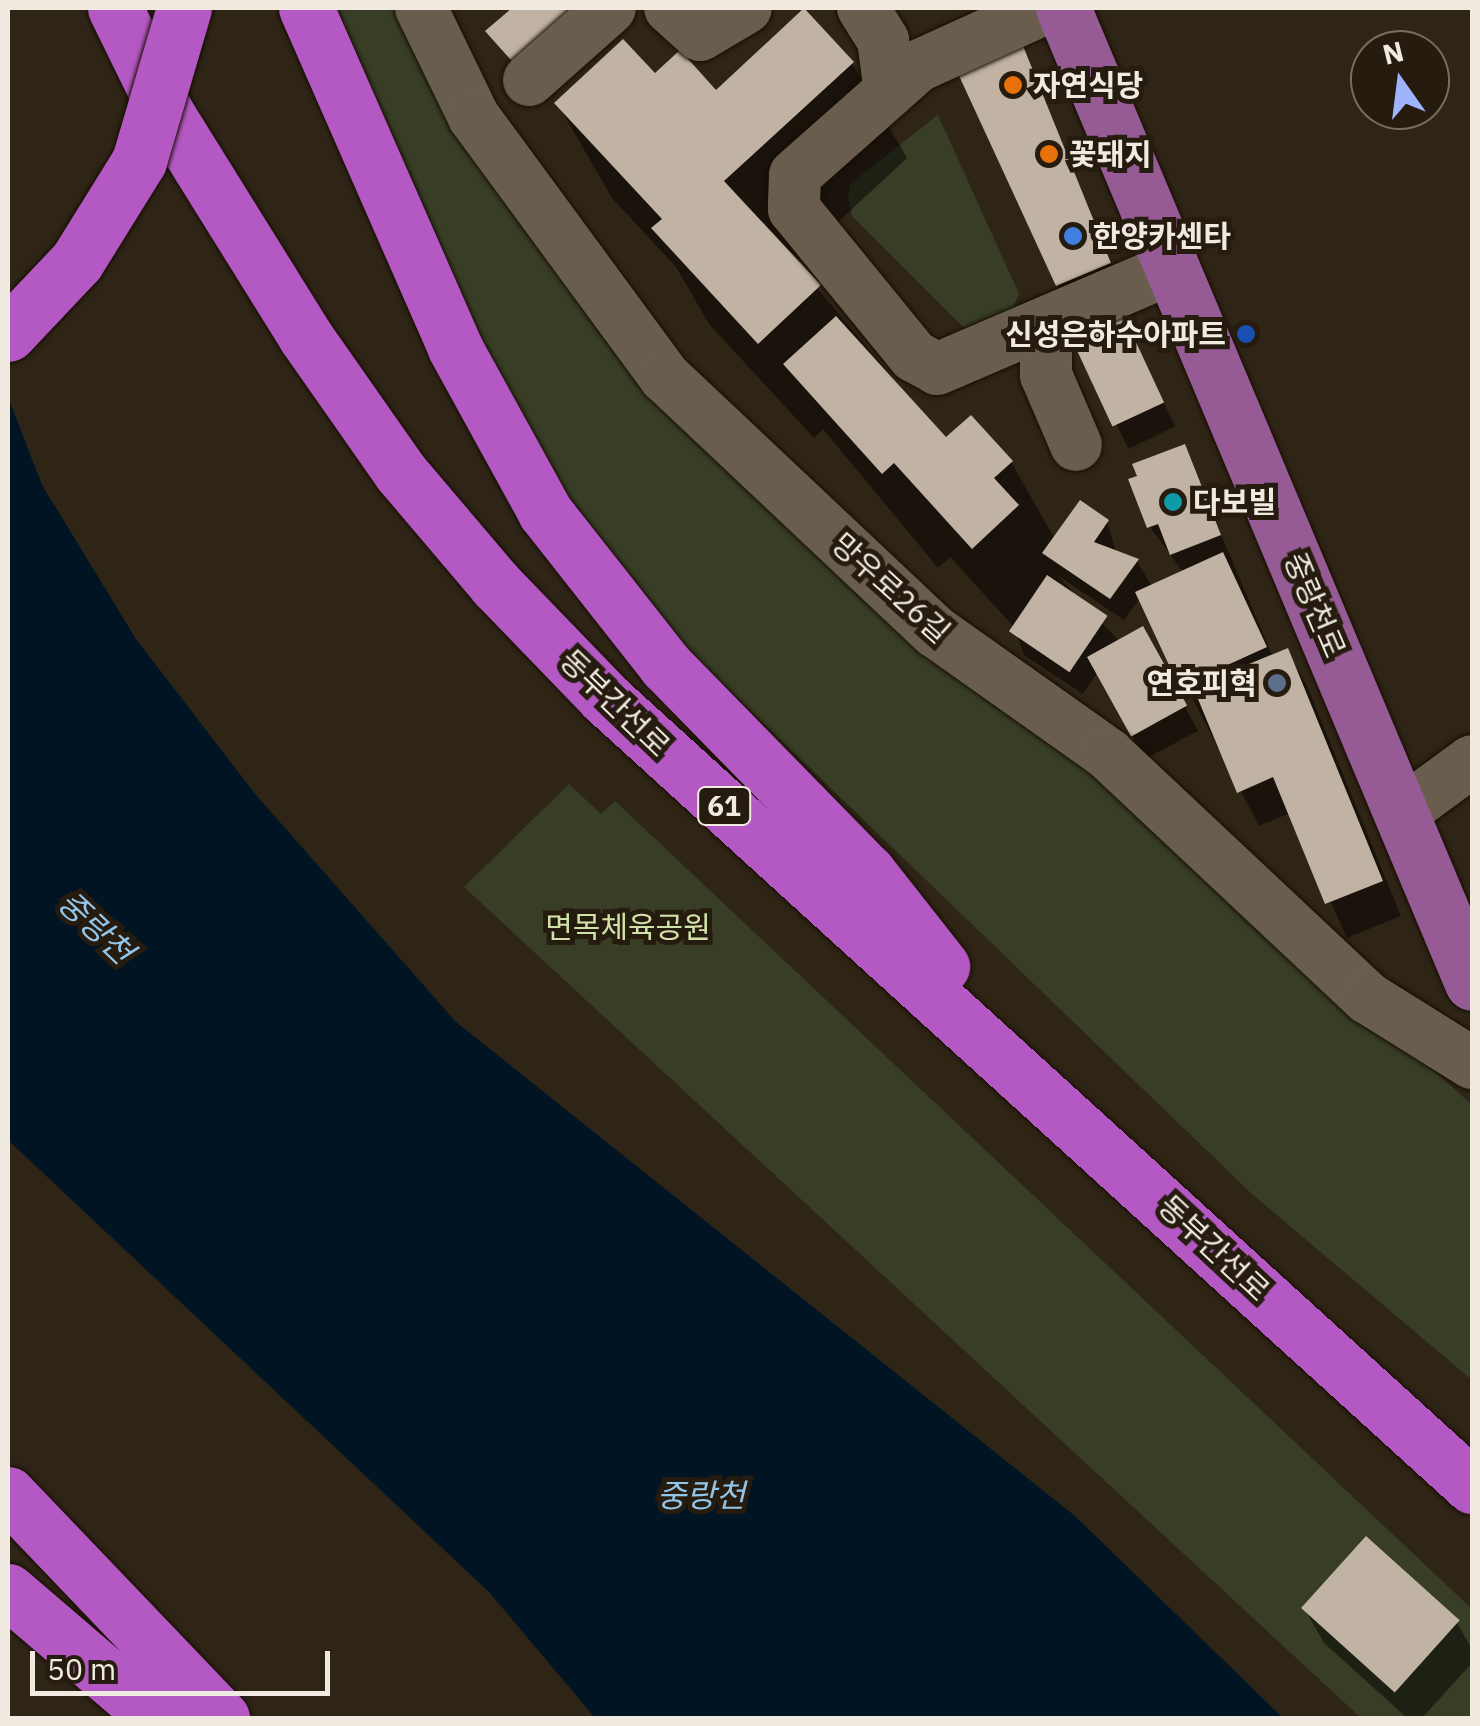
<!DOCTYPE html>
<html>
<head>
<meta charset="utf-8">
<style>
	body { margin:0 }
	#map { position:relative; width:1480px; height:1726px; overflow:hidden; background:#2f2517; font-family:"IBM Plex Sans","Noto Sans KR",sans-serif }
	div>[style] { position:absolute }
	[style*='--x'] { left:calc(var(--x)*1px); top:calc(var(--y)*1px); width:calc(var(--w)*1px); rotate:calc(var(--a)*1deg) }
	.green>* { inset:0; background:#383e26 }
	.water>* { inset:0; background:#001424 }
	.shadow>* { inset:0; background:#0007; transform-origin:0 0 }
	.river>* { height:72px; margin:-36px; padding:0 36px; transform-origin:36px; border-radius:36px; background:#001424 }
	.building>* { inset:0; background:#c1b3a3; transform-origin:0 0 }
	.roads { filter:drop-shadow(0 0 2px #170e03) drop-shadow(0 0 2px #170e03) }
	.minor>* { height:52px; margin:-26px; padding:0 26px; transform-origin:26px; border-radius:26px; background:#695e4e }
	.major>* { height:55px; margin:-27.5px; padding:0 27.5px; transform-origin:27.5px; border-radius:27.5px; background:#965b94 }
	.highway>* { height:55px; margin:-27.5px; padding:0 27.5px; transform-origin:27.5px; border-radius:27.5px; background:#b459c3 }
	.bridges { filter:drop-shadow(0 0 2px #170e03) drop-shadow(0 0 2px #170e03) }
	.highway-bridge>* { height:55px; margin:-27.5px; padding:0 27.5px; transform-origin:27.5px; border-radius:27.5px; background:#b459c3 }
	.dots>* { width:28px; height:28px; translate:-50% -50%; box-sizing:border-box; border:5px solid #251b0e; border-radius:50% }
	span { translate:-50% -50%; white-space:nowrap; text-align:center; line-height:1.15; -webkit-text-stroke:10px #251b0e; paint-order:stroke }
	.shield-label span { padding:2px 8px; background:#251b0e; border:2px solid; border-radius:8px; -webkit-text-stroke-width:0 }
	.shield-label { font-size:28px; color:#f1eae1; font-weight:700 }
	.poi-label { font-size:30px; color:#f1eae1; font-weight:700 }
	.left { translate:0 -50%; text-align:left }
	.right { translate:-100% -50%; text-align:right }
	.street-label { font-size:30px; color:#f1eae1 }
	.park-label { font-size:30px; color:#d1e1aa }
	.water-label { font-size:32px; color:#93c5eb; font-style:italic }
	.frame { position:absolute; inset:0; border:10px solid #f1eae1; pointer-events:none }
	.north { position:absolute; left:1350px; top:30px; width:100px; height:100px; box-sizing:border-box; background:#251b0e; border:2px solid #776e62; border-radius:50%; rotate:346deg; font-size:28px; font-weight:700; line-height:40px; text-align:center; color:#f1eae1 }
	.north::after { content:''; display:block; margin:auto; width:35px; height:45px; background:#a0b3fd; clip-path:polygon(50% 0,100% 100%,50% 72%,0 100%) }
	.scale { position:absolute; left:30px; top:1651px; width:300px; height:45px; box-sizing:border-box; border:5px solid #f1eae1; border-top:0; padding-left:12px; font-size:30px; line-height:35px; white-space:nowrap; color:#f1eae1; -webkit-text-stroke:8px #251b0e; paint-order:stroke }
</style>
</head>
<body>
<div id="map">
	<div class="green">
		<div style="clip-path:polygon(317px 8px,403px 8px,446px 103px,591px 321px,722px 454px,1106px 772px,1472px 1105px,1472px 1380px,1252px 1194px,653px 617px,546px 476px)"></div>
		<div style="clip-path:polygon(938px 115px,1019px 294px,1012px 310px,964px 328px,852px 216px,848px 198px,850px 184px)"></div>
		<div style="clip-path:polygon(569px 784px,601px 814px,615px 801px,1472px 1609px,1472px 1718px,1361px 1718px,464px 887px)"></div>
	</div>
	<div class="water">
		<div style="clip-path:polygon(8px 397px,42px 485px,136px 639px,256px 795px,456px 1022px,1075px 1516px,1283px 1718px,953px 1718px,929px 1700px,926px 1718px,595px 1718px,489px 1592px,8px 1140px)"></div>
	</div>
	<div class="shadow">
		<div style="clip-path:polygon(516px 8px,582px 8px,533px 90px,488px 31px)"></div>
		<div style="clip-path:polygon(1020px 44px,1122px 287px,1071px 308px,1058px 285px)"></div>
		<div style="clip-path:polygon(852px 63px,907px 158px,795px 262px,946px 441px,1011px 462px,1055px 539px,1107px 522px,1116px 552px,1137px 561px,1152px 587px,1183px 572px,1150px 527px,1131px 481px,1184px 447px,1273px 657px,1287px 651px,1307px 686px,1401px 916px,1347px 938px,1290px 813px,1259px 826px,1140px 598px,1124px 620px,1057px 575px,1119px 641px,1155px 652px,1198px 731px,1145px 759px,1098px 672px,1083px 694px,1024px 655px,1014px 627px,950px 557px,938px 568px,823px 429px,814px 438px,709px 324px,676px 267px,612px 198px,557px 103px,654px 76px,716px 93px)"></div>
		<div style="left:1120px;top:313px;width:126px;height:52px;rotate:64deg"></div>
		<div style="clip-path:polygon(1366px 1540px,1457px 1623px,1472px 1649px,1472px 1663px,1422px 1718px,1407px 1718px,1324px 1643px,1304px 1608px)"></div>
	</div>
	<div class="river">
		<div style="--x:852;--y:1635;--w:122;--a:43"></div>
	</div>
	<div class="building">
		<div style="clip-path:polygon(512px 8px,570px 8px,518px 68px,485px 31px)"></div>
		<div style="clip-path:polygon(804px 8px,854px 62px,724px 181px,821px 285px,758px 344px,651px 228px,662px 219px,554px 103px,623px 39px,655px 73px,680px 50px,716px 90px)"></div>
		<div style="clip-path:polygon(1021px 41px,1111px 263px,1056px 286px,955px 67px)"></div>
		<div style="left:1121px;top:310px;width:102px;height:57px;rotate:65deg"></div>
		<div style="clip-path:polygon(836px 316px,946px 437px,971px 415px,1013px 461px,994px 478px,1019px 505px,972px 549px,894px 463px,882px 474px,783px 364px)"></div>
		<div style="clip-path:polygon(1185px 444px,1221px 535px,1170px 555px,1158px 524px,1147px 528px,1128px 479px,1137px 476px,1132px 464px)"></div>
		<div style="clip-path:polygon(1080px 500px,1109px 520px,1094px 542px,1139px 559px,1110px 599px,1042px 553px)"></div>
		<div style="clip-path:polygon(1223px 552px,1267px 647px,1188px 683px,1184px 674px,1175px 678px,1135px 592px)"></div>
		<div style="left:1047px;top:575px;width:73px;height:68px;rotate:34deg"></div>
		<div style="left:1143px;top:626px;width:91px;height:64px;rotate:61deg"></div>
		<div style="clip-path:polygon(1288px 648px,1383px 881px,1325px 904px,1273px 777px,1237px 793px,1193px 687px)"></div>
		<div style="left:1366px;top:1536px;width:126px;height:97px;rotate:42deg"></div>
	</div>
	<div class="roads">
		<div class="minor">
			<div style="--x:421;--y:8;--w:121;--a:64.1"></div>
			<div style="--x:474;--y:117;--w:323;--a:53.7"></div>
			<div style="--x:665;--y:377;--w:372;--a:43.3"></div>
			<div style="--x:936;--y:632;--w:211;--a:35.3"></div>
			<div style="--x:1108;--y:754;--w:357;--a:43.2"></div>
			<div style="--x:1368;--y:998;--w:123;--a:32"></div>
			<div style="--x:670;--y:8;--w:40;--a:42"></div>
			<div style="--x:700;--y:35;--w:53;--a:-30.4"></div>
			<div style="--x:863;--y:8;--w:38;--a:58"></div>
			<div style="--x:883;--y:40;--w:51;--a:82.2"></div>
			<div style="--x:1046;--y:8;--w:141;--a:155.6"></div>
			<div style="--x:918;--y:66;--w:164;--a:138.5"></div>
			<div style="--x:795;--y:175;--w:34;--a:92"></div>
			<div style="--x:794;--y:209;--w:190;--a:50.8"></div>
			<div style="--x:914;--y:356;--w:26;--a:29"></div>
			<div style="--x:937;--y:369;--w:254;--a:-23.2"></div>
			<div style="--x:529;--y:80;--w:108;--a:-41.6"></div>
			<div style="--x:1046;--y:323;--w:52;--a:90"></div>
			<div style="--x:1046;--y:375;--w:76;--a:66.8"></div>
			<div style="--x:1404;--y:811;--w:84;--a:-36.3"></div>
		</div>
		<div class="major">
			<div style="--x:1063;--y:8;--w:1057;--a:67.24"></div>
		</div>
		<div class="highway">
			<div style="--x:115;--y:8;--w:118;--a:63.9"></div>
			<div style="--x:167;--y:114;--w:261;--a:58.1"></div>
			<div style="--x:305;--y:336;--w:167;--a:55"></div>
			<div style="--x:401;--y:473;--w:147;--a:49.7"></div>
			<div style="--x:496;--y:585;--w:157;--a:46"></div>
			<div style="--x:605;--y:698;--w:1172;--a:42.27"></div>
			<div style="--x:306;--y:8;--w:371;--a:66.3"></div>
			<div style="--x:455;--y:348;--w:187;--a:61.2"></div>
			<div style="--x:545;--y:512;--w:196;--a:51.8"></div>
			<div style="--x:666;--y:666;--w:289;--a:45.6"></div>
			<div style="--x:868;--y:872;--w:120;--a:51.8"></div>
			<div style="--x:8;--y:1494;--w:310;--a:46.3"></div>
			<div style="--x:8;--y:1591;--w:195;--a:40.6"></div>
		</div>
	</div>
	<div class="bridges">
		<div class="highway-bridge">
			<div style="--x:8;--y:334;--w:100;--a:-46.6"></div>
			<div style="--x:77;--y:261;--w:118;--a:-58.2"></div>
			<div style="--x:139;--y:161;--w:159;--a:-73.6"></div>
		</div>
	</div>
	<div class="dots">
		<div style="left:1013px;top:85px;background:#e8710a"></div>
		<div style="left:1049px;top:154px;background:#e8710a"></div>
		<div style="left:1073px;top:236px;background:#3f7fe0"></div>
		<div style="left:1246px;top:334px;background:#1a4fb4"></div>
		<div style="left:1173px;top:502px;background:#0f9aa8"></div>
		<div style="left:1277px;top:683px;background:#5c6f8a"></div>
	</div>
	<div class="shield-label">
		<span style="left:724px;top:806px">61</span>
	</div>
	<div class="poi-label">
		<span class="left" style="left:1033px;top:85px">자연식당</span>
		<span class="left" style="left:1069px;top:154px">꽃돼지</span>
		<span class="left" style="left:1093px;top:236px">한양카센타</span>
		<span class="right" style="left:1226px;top:334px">신성은하수아파트</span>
		<span class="left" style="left:1193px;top:502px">다보빌</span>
		<span class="right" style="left:1257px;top:683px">연호피혁</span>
	</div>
	<div class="street-label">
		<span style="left:891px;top:588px;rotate:42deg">망우로26길</span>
		<span style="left:1315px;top:605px;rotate:67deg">중랑천로</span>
		<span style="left:615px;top:703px;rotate:44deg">동부간선로</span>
		<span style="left:1214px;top:1248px;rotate:43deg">동부간선로</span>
	</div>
	<div class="park-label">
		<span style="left:628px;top:927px">면목체육공원</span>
	</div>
	<div class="water-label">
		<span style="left:96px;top:927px;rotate:43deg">중랑천</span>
		<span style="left:701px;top:1495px">중랑천</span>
	</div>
	<div class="frame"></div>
	<div class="north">N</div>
	<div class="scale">50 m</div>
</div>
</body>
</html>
